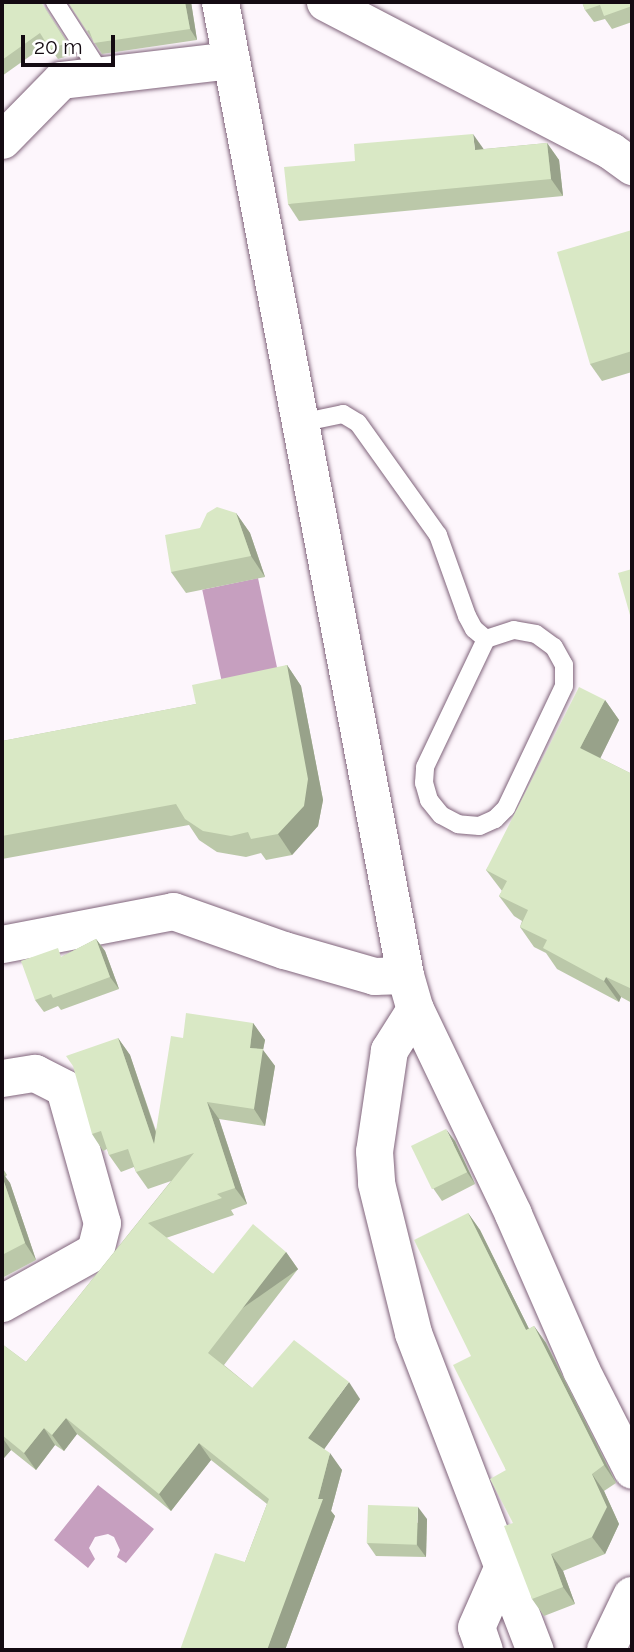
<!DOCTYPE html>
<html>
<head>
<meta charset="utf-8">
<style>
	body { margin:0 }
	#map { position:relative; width:634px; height:1652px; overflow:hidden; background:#fdf6fc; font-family:Raleway,sans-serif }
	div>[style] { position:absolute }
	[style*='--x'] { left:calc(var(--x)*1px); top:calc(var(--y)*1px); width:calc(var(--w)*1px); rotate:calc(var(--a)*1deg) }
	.water>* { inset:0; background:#c69fbf; transform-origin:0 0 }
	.roads { filter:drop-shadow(0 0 2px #80647b) drop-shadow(0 0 2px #80647b) }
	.service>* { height:18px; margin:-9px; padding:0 9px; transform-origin:9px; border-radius:9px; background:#fff }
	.minor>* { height:37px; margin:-18.5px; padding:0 18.5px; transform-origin:18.5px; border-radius:18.5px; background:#fff }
	.trunk>* { height:38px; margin:-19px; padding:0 19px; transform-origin:19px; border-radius:19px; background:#fff }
	.wall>* { inset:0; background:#bbc8a9 }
	.shaded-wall>* { inset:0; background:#98a28a; transform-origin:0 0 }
	.building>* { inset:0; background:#d9e8c5; transform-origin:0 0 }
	span { translate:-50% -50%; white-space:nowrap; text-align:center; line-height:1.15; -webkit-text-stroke:5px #fff; paint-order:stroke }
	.frame { position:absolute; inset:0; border:4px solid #140a12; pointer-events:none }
	.scale { position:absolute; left:21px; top:35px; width:94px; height:32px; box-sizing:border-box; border:4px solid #140a12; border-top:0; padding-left:9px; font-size:21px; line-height:24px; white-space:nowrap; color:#140a12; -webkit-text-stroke:5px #fff; paint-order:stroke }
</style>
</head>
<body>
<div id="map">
	<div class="water">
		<div style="left:258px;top:578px;width:114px;height:57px;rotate:78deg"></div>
		<div style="clip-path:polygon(98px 1485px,154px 1529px,126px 1563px,117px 1557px,120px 1550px,114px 1537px,108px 1534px,95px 1537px,89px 1548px,95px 1559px,88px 1568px,54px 1540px)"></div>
	</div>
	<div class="roads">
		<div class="service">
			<div style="--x:55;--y:2;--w:85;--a:57.4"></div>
			<div style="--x:300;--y:423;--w:44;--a:-11.8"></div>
			<div style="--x:343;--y:414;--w:17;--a:31"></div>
			<div style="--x:358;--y:423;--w:138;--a:54.5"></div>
			<div style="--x:438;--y:535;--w:86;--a:70.3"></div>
			<div style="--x:467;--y:616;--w:15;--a:62"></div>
			<div style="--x:474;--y:629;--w:16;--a:40"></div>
			<div style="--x:514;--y:630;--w:22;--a:10"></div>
			<div style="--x:536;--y:634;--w:22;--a:36"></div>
			<div style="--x:554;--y:647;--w:21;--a:61"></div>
			<div style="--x:564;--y:665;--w:21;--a:90"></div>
			<div style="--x:564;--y:686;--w:135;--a:115.4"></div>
			<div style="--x:506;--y:808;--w:16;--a:135"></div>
			<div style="--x:495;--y:819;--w:17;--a:156"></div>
			<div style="--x:479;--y:826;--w:21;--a:-175"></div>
			<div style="--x:458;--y:824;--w:19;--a:-152"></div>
			<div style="--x:441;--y:815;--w:19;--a:-129"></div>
			<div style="--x:429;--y:800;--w:18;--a:-106"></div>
			<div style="--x:424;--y:783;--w:16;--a:-86"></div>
			<div style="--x:425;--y:767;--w:142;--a:-64.5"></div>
			<div style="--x:486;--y:639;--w:29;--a:-18"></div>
		</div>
		<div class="minor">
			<div style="--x:220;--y:2;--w:990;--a:79.23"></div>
			<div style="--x:405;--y:975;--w:35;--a:74"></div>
			<div style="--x:415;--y:1009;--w:227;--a:64.4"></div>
			<div style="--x:513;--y:1214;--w:170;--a:66.4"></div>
			<div style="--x:581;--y:1370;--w:112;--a:63"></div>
			<div style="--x:325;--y:2;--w:322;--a:27.5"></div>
			<div style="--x:611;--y:151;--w:26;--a:36"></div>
			<div style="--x:2;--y:140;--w:84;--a:-45.5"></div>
			<div style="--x:61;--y:80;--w:171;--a:-6.7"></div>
			<div style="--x:2;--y:944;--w:174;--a:-10.9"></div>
			<div style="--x:173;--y:911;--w:118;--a:19.4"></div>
			<div style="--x:284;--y:950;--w:94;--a:16.1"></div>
			<div style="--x:374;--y:976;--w:31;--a:-2"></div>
			<div style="--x:415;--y:1009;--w:49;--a:122.4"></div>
			<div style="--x:389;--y:1050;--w:102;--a:98.4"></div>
			<div style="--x:374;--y:1151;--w:32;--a:86"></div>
			<div style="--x:376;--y:1183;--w:154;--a:76.1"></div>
			<div style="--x:413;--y:1333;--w:340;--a:69"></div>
			<div style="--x:2;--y:1078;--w:33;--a:-9"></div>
			<div style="--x:35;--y:1073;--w:33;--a:27"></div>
			<div style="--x:64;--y:1088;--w:140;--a:74.3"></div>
			<div style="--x:102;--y:1223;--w:29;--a:104"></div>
			<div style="--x:95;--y:1251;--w:107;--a:150.8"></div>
			<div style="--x:484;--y:1650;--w:24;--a:-109"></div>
			<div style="--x:476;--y:1627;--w:64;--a:-66.2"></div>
		</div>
		<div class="trunk">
			<div style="--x:606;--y:1650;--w:60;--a:-64.3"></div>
		</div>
	</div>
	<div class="wall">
		<div style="clip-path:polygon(2px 2px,45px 8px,75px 54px,58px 59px,47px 44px,2px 76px)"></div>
		<div style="clip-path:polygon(68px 2px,191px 2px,197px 40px,102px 54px)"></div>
		<div style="clip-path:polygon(582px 2px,632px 2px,632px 22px,612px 29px,605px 19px,594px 22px,585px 10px)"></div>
		<div style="clip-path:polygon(547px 143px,559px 160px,563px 196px,299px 221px,288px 204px,484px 149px)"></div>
		<div style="clip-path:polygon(632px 230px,632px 372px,602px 381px,590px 364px)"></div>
		<div style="clip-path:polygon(236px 513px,250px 533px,265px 577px,186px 593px,171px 572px,200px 528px)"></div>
		<div style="clip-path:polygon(287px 665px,301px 686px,323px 800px,318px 826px,292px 855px,266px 860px,261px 853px,246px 857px,217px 852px,199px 840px,189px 825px,2px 859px,2px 741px,196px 704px)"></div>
		<div style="clip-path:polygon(605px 700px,619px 720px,600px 758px,632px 774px,632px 1003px,621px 997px,619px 1002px,557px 969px,546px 953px,534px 947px,520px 927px,522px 921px,514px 916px,499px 896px,502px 891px,486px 870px)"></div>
		<div style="clip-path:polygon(96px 939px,105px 951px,119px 989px,61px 1010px,58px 1006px,44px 1012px,35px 1000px,63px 956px)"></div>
		<div style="clip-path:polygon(253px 1023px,265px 1040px,263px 1050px,275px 1066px,265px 1126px,219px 1119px,247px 1204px,231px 1210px,234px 1215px,166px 1238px,213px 1274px,286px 1252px,298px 1269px,224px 1365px,252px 1388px,360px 1399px,324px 1449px,342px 1470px,331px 1511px,335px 1516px,285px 1650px,180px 1650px,245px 1562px,267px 1504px,211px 1460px,171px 1511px,77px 1434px,64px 1451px,55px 1445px,36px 1470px,11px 1450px,4px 1458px,2px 1457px,2px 1344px,26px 1362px,171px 1181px,148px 1189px,136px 1172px,134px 1167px,121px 1172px,109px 1155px,107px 1149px,103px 1151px,92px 1134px,118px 1038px,130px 1055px,156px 1131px,183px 1038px)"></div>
		<div style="clip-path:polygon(455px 1141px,475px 1184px,442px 1201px,433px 1188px)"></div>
		<div style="clip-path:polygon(2px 1167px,7px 1175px,5px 1177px,10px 1183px,36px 1260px,2px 1278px)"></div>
		<div style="clip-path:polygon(468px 1213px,480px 1230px,529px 1329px,534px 1326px,546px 1343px,616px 1483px,604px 1491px,619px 1524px,605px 1554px,563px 1571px,575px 1604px,544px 1616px,532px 1599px,513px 1523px,506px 1470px,471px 1356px)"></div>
		<div style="clip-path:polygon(427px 1519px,426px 1557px,376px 1556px,367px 1543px)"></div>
	</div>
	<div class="shaded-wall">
		<div style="clip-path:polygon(185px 2px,191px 2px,197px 40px,190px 29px)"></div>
		<div style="clip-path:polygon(473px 134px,485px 151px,475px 150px)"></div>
		<div style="clip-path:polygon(547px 143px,559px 160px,563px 196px,551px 179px)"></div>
		<div style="clip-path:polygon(236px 513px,250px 533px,265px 577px,251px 556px)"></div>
		<div style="clip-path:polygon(287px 665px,301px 686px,323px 800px,318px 826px,292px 855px,278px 834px)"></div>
		<div style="clip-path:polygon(605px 700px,619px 720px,595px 769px,580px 748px)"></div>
		<div style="clip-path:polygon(96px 939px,105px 951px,119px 989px,110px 977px)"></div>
		<div style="clip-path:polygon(606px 977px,621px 997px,619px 1002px,604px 981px)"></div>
		<div style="clip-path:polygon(253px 1023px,265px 1040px,263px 1050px,275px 1066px,265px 1126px,254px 1109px,250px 1048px)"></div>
		<div style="clip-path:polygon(118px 1038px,130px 1055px,165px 1160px,154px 1144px)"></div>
		<div style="clip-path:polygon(207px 1102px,219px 1119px,247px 1204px,235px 1188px)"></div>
		<div style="clip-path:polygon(446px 1129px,455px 1141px,475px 1184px,467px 1172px)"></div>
		<div style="clip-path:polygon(2px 1172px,10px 1183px,36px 1260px,25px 1243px,2px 1176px)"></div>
		<div style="clip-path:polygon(468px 1213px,480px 1230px,538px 1347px,526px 1330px)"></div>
		<div style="left:286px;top:1252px;width:21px;height:128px;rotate:55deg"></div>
		<div style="clip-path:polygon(534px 1326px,546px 1343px,616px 1483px,604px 1465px)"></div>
		<div style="clip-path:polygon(349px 1382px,360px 1399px,320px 1455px,308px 1438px)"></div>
		<div style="clip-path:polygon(66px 1418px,77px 1434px,64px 1451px,52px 1435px)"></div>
		<div style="clip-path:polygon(44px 1428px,55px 1445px,36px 1470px,24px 1453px)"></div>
		<div style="clip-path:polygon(2px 1437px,11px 1450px,4px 1458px,2px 1455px)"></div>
		<div style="clip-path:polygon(199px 1443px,211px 1460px,171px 1511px,159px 1494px)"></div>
		<div style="clip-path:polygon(330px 1453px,342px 1470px,331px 1511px,335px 1516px,285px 1650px,267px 1650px,318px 1499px)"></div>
		<div style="clip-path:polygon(592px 1474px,604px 1491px,619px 1524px,605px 1554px,592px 1537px)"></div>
		<div style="clip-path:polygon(418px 1507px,427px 1519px,426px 1557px,417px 1545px)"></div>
		<div style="clip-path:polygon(551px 1554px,563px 1571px,575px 1604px,563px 1587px)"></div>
	</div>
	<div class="building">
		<div style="clip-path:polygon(2px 2px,41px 2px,67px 43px,50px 49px,40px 33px,2px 60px)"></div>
		<div style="clip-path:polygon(68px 2px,185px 2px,190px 29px,94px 43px,89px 30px,87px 31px)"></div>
		<div style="clip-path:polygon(582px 2px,632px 2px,632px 6px,604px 16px,600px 5px,585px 10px)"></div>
		<div style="clip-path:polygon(473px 134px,475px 150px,547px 143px,551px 179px,288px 204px,284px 167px,355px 161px,354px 144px)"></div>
		<div style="clip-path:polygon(632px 230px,632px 351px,590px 364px,557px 252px)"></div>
		<div style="clip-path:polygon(217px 507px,236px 513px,251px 556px,171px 572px,165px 535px,200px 528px,207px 513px)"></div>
		<div style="clip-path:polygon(632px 569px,632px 622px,618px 573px)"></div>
		<div style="clip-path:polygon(287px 665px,308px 779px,304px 806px,278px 834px,251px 839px,248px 832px,231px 836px,203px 831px,185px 819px,176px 804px,2px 836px,2px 741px,196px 704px,192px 685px)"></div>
		<div style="clip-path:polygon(579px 687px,605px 700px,580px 748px,632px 774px,632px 989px,606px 977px,604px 981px,543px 948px,547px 940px,520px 927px,528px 910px,499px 896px,507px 881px,486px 870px)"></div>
		<div style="clip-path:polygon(96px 939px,110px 977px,53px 998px,51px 994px,35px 1000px,21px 961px,58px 948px,61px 957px)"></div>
		<div style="clip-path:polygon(186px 1013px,253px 1023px,250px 1048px,263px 1049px,254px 1109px,207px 1102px,235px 1188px,217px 1194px,222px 1198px,148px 1223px,213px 1274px,253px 1224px,286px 1252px,208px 1353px,252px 1388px,294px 1340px,349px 1382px,308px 1438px,330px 1453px,318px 1499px,323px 1499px,267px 1650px,180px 1650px,215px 1553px,245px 1562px,269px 1499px,199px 1443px,159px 1494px,66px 1418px,52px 1435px,44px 1428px,24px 1453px,2px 1435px,2px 1344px,26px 1362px,194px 1153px,136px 1172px,128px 1149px,109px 1155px,101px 1131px,92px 1134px,73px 1066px,66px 1056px,118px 1038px,154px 1144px,171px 1036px,183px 1038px)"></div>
		<div style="left:446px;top:1129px;width:48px;height:39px;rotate:64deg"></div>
		<div style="clip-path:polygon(2px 1176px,25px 1243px,2px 1255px)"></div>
		<div style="clip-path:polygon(468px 1213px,526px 1330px,534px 1326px,604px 1465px,592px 1474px,607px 1507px,592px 1537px,551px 1554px,563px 1587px,532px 1599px,504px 1526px,513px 1523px,490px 1479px,506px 1470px,453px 1365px,471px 1356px,414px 1240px)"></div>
		<div style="left:368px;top:1505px;width:50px;height:38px;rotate:2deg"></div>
	</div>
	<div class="frame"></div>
	<div class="scale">20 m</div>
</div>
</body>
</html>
